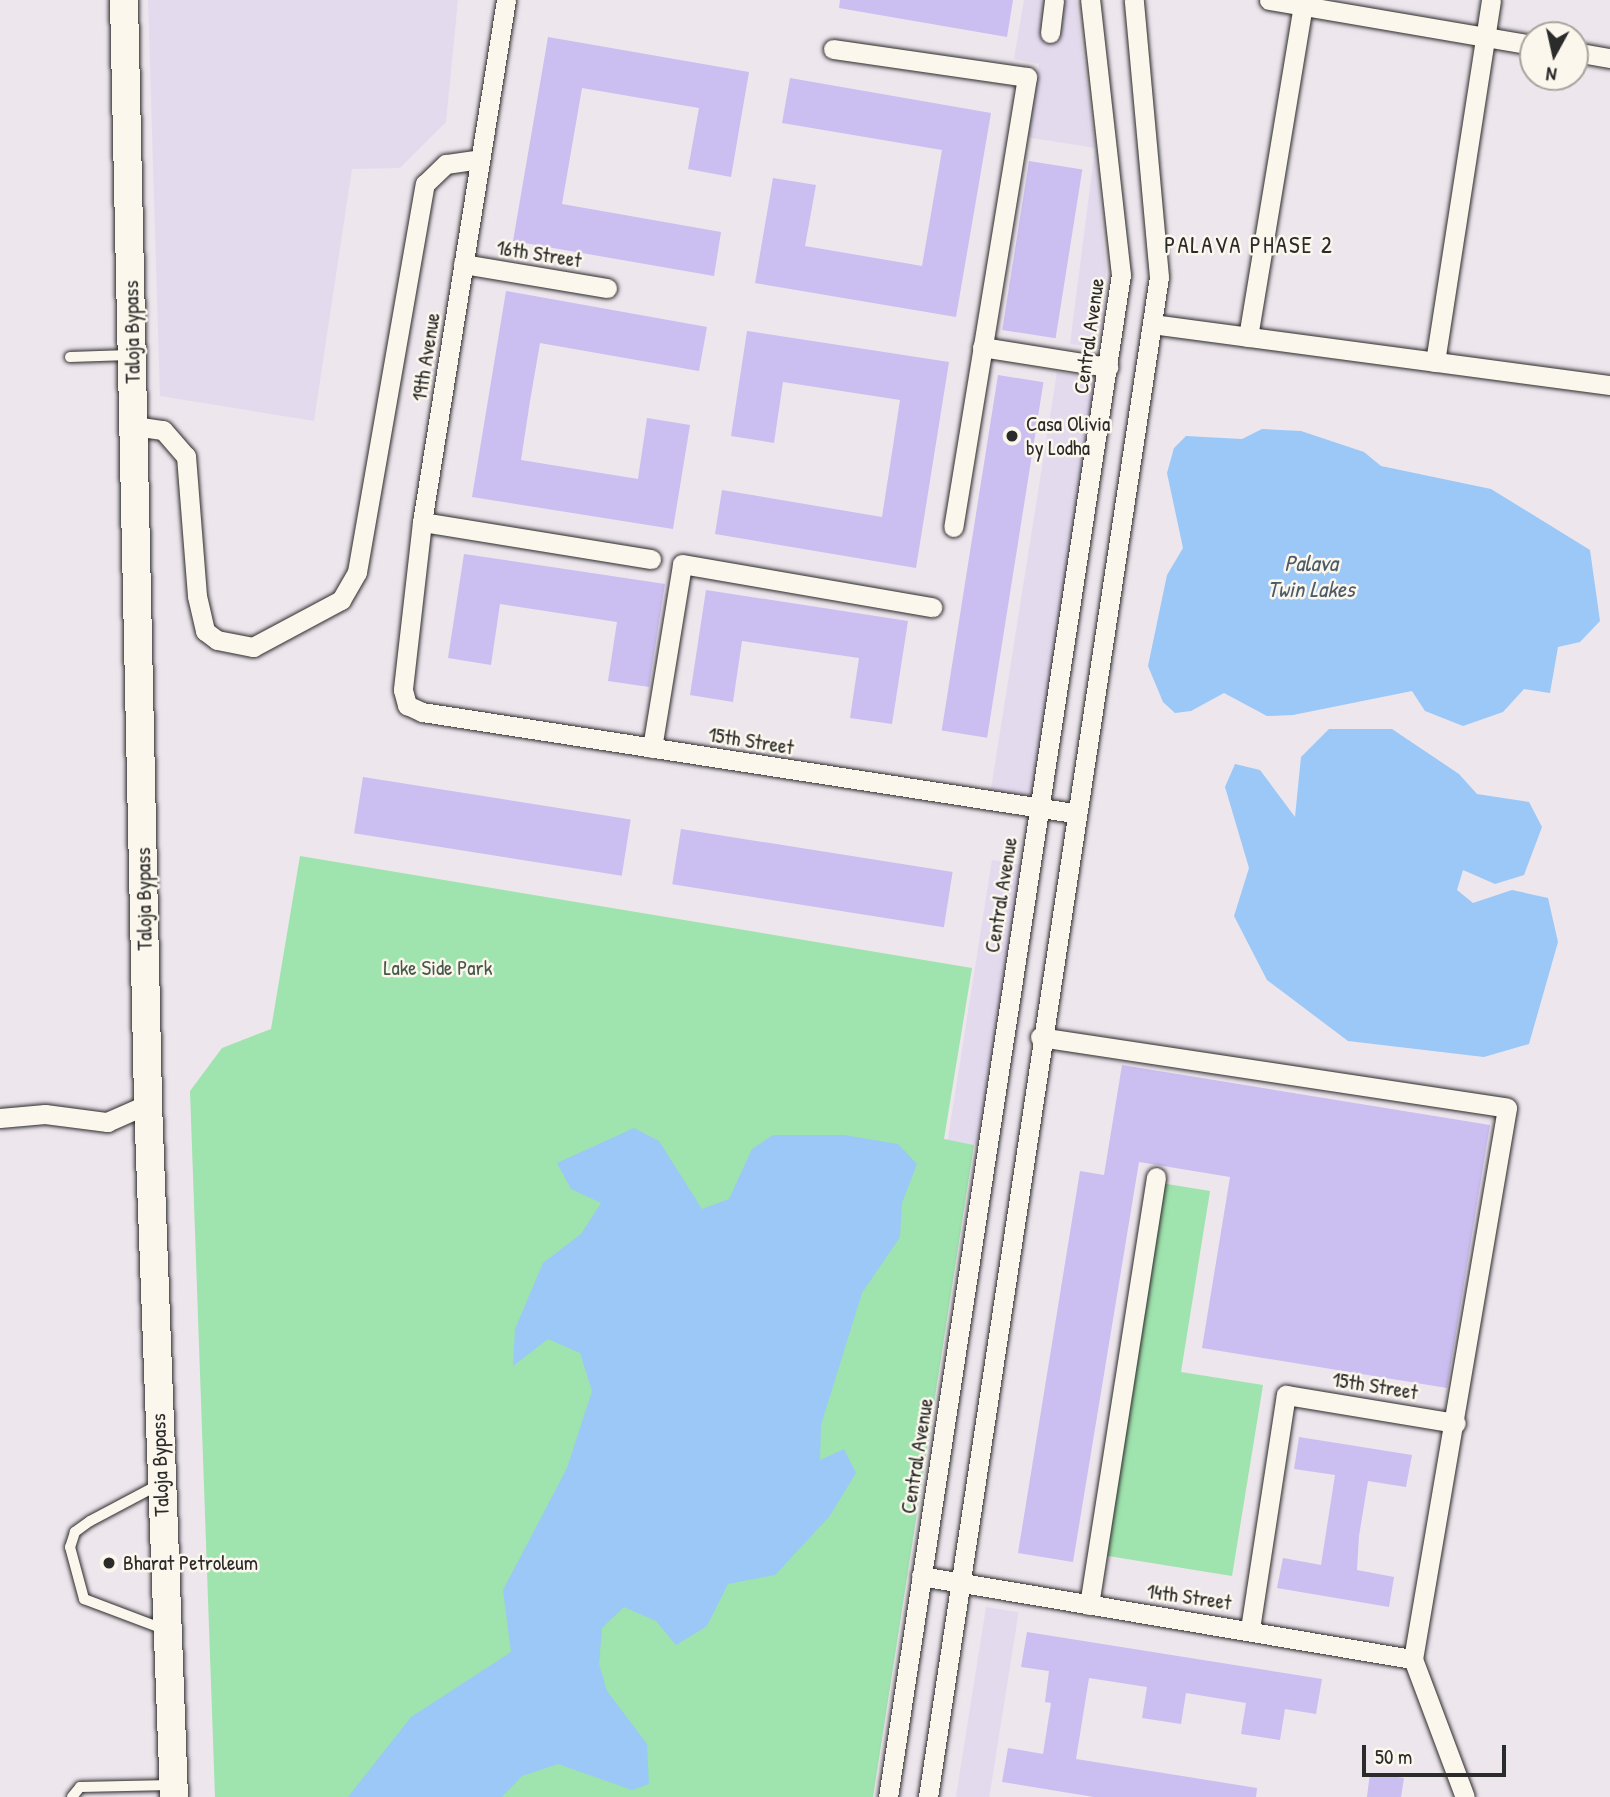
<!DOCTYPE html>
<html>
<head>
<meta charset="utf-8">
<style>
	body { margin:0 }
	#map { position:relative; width:1610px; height:1797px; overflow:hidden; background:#ede6ed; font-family:"Patrick Hand",sans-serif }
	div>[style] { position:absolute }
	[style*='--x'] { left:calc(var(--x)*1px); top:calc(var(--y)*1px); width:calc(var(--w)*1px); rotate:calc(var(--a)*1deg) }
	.built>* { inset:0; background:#e3daee; transform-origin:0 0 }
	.green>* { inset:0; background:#9fe3ae }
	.water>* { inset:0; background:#9bc8f6 }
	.building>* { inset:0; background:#cbbef0; transform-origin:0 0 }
	.roads { filter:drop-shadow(0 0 2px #2b2b2b) drop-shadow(0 0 2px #2b2b2b) }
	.lane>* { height:10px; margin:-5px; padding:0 5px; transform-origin:5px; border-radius:5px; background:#fbf7ec }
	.street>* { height:19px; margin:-9.5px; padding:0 9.5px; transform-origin:9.5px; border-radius:9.5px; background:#fbf7ec }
	.secondary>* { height:28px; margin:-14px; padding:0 14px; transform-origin:14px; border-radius:14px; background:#fbf7ec }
	.dots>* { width:19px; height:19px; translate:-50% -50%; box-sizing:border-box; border:4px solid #fbf7ec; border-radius:50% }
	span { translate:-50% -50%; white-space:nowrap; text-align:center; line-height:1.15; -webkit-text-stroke:5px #fbf7ec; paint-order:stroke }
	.street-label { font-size:21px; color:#2b2b2b }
	.poi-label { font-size:21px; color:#2b2b2b }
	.left { translate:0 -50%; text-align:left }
	.park-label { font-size:21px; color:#48594c }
	.neighbourhood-label { font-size:23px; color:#2b2b2b; letter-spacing:2px }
	.water-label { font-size:23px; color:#4d5a68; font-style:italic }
	.north { position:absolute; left:1519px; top:21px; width:70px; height:70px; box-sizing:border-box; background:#fbf7ec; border:2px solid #a8a59f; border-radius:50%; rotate:188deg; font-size:19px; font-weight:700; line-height:28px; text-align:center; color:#2b2b2b }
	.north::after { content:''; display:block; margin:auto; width:24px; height:32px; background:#2b2b2b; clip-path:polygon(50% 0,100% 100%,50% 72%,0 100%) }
	.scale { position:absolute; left:1362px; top:1745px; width:144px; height:32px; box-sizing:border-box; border:4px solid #2b2b2b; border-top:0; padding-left:9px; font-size:21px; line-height:24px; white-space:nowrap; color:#2b2b2b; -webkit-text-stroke:5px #fbf7ec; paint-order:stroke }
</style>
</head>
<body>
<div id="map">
	<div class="built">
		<div style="clip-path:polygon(148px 0,458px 0,446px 122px,400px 168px,352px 169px,314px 421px,160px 396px)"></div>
		<div style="clip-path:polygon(1024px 0,1076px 0,1095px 147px,1106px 271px,1095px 347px,1070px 344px,1095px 148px,1026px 137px,1039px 64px,1014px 59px)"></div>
		<div style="left:1057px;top:372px;width:44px;height:424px;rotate:9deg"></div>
		<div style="left:992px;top:860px;width:30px;height:284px;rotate:9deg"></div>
		<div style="left:986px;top:1607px;width:33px;height:192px;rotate:9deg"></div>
	</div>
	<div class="green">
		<div style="clip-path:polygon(300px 856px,972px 968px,944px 1139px,974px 1145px,873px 1797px,215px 1797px,190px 1091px,222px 1048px,271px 1029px)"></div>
		<div style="clip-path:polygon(1161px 1183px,1210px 1191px,1181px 1372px,1263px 1385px,1232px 1576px,1102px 1555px)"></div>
	</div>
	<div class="water">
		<div style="clip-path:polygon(1262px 429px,1301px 431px,1364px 452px,1381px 466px,1491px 489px,1590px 550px,1600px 621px,1580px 642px,1558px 647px,1550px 693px,1524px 689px,1503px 712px,1463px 726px,1425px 711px,1412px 691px,1293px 715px,1267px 716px,1224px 693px,1191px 711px,1175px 713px,1163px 702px,1148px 666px,1167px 575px,1183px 548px,1167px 473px,1174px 448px,1186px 436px,1242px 439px)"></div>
		<div style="clip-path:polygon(1329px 729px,1392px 729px,1459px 774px,1477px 794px,1529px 802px,1542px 827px,1524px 875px,1495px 884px,1463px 870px,1457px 890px,1473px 903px,1512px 890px,1548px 898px,1558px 942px,1529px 1044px,1484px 1057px,1348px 1041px,1267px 980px,1234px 916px,1249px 868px,1225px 787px,1235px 764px,1260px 770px,1295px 817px,1301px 757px)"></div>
		<div style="clip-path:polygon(634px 1128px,659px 1141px,702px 1209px,729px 1199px,752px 1149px,773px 1135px,844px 1135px,898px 1144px,917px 1164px,902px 1203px,900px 1237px,862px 1293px,821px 1425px,820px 1460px,844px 1449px,856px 1473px,829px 1517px,775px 1575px,728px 1584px,707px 1626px,676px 1645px,656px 1621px,624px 1607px,602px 1628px,599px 1664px,607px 1691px,647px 1744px,649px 1784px,632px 1790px,558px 1764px,522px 1776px,502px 1797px,348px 1797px,411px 1717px,511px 1652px,503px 1590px,567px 1468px,592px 1391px,580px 1353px,548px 1339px,513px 1366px,515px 1329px,543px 1263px,581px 1234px,601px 1203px,571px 1189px,557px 1163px)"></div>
	</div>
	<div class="building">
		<div style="clip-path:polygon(840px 0,1013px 0,1007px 37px,839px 8px)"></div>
		<div style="clip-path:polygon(548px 37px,749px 72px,731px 177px,688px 169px,699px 108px,582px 88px,562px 204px,721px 232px,714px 276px,513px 241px)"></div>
		<div style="clip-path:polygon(790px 78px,991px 113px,956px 317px,755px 283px,773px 178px,816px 185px,805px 246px,922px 266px,942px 150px,782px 123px)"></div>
		<div style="left:1029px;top:161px;width:54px;height:171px;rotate:9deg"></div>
		<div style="clip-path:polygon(506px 291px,707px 327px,699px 371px,540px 343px,530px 401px,521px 460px,638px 479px,647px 418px,690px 425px,673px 529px,472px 497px)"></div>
		<div style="clip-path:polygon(747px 331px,949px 362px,916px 568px,715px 534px,722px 490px,882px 517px,891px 459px,900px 400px,783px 382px,774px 443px,731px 436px)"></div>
		<div style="left:998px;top:375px;width:46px;height:360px;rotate:9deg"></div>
		<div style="clip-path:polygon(464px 554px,665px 584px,649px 687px,608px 681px,617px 622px,500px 604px,491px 665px,448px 658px)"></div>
		<div style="clip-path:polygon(706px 590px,908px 621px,892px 724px,850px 718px,859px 658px,742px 641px,733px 702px,690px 695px)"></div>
		<div style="left:363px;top:777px;width:271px;height:57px;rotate:9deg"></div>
		<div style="left:681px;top:829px;width:275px;height:56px;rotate:9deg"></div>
		<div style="clip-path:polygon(1122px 1065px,1490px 1125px,1447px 1388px,1202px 1348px,1230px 1177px,1139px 1162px,1073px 1562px,1018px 1553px,1080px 1171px,1104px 1175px)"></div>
		<div style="clip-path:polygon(1299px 1437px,1412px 1455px,1406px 1487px,1368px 1481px,1359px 1536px,1357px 1570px,1394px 1577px,1389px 1607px,1277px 1588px,1283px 1558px,1321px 1565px,1335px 1475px,1294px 1469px)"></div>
		<div style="clip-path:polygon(1027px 1632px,1322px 1679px,1316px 1714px,1285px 1709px,1280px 1740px,1241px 1734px,1246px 1703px,1186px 1693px,1181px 1724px,1142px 1718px,1147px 1687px,1089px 1678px,1076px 1759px,1257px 1788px,1256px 1797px,1094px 1797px,1002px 1782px,1008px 1748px,1043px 1754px,1051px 1703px,1045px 1702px,1049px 1671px,1021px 1667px)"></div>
		<div style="clip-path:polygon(1370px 1773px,1404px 1778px,1401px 1797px,1367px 1797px)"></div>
	</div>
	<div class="roads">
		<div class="lane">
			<div style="--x:70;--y:357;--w:59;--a:-1.9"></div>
			<div style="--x:160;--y:1484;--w:79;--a:152.1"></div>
			<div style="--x:90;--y:1521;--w:19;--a:144"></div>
			<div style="--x:75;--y:1532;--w:16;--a:108"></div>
			<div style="--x:70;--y:1547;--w:54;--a:74.9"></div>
			<div style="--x:84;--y:1599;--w:88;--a:20.7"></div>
			<div style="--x:72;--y:1797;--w:13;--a:-51"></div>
			<div style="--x:80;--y:1787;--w:91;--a:-1.3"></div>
		</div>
		<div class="street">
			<div style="--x:506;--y:0;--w:529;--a:99.14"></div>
			<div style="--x:422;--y:522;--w:169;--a:96.5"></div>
			<div style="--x:403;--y:690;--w:16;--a:75"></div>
			<div style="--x:407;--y:705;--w:17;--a:25"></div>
			<div style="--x:422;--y:712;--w:660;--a:8.81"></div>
			<div style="--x:1269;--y:0;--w:268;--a:9.7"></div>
			<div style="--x:1050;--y:33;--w:33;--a:-83"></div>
			<div style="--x:833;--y:49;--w:196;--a:8.2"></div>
			<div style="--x:1027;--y:77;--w:456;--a:99.3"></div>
			<div style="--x:1575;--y:52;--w:36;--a:10"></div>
			<div style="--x:463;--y:264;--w:146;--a:9.5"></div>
			<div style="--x:1152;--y:324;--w:462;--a:7.6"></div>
			<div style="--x:1248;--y:337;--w:342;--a:-80.6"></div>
			<div style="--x:982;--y:347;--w:128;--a:9"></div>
			<div style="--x:1435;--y:362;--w:366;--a:-81.2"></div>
			<div style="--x:134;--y:426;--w:29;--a:8"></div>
			<div style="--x:163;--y:430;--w:35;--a:49"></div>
			<div style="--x:186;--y:456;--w:140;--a:85.5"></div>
			<div style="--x:197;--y:596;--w:36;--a:77"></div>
			<div style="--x:205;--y:631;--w:15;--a:37"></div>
			<div style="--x:217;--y:640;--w:37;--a:11"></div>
			<div style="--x:253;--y:647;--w:100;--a:-28.1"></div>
			<div style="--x:341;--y:600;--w:32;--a:-60"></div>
			<div style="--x:357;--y:572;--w:394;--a:-80.1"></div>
			<div style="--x:425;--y:184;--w:29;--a:-44"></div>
			<div style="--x:446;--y:164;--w:34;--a:-8"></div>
			<div style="--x:422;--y:522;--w:232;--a:9.2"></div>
			<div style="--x:652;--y:748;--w:186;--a:-80.7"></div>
			<div style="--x:682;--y:564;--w:254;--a:9.8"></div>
			<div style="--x:1040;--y:1037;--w:472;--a:8.6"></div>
			<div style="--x:1507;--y:1108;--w:559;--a:99.68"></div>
			<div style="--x:1413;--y:1659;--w:147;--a:69.4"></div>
			<div style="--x:0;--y:1118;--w:45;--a:-5.1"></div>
			<div style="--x:45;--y:1114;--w:63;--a:7.4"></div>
			<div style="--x:107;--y:1122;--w:45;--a:-23.7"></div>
			<div style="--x:921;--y:1576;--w:499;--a:9.6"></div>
			<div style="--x:1089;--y:1605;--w:433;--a:-81.1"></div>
			<div style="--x:1250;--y:1629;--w:237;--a:-81.3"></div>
			<div style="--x:1286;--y:1395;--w:172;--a:9.4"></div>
			<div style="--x:888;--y:1797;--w:1540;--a:-81.3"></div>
			<div style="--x:1121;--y:275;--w:277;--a:-96.4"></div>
			<div style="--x:928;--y:1797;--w:1537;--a:-81.36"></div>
			<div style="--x:1159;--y:277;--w:278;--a:-95.2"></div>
		</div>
		<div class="secondary">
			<div style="--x:124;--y:0;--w:1104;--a:88.75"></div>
			<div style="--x:148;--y:1104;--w:693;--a:87.85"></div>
		</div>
	</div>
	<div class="dots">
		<div style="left:1012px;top:436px;background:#2b2b2b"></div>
		<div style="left:109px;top:1563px;background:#2b2b2b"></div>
	</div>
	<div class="street-label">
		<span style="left:539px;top:254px;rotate:9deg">16th Street</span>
		<span style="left:132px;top:332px;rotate:-91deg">Taloja Bypass</span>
		<span style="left:1089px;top:336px;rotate:-82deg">Central Avenue</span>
		<span style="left:426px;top:357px;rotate:-81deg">19th Avenue</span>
		<span style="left:751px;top:741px;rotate:9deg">15th Street</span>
		<span style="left:1001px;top:895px;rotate:-81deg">Central Avenue</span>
		<span style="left:144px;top:899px;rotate:-91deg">Taloja Bypass</span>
		<span style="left:1375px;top:1386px;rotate:9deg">15th Street</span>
		<span style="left:917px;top:1456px;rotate:-81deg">Central Avenue</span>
		<span style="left:160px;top:1465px;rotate:-92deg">Taloja Bypass</span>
		<span style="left:1189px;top:1597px;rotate:8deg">14th Street</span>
	</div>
	<div class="poi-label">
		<span class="left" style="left:1026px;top:436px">Casa Olivia<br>by Lodha</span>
		<span class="left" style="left:123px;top:1563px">Bharat Petroleum</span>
	</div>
	<div class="park-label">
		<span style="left:438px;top:968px">Lake Side Park</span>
	</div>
	<div class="neighbourhood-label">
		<span style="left:1249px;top:245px">PALAVA PHASE 2</span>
	</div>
	<div class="water-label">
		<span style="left:1311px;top:576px">Palava<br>Twin Lakes</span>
	</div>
	<div class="north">N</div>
	<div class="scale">50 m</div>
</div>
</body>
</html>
